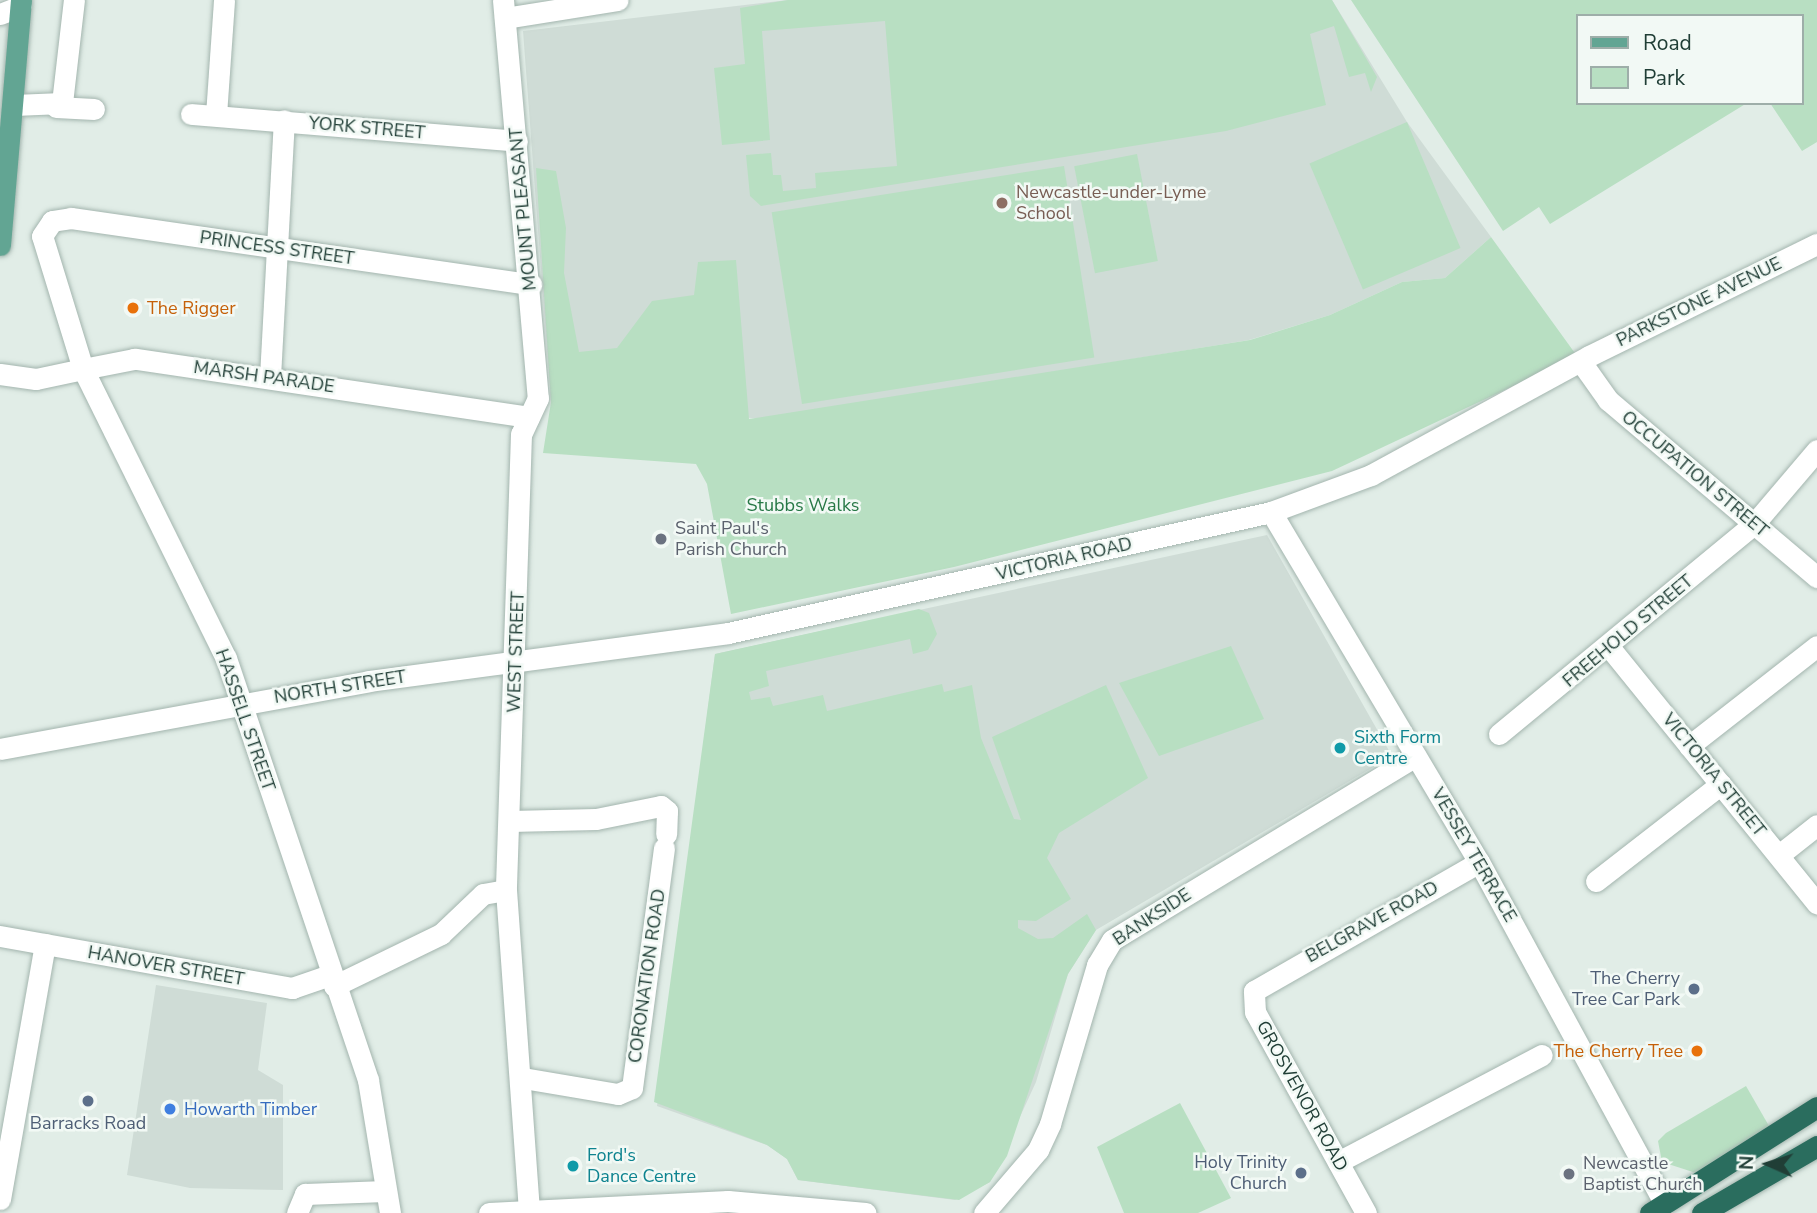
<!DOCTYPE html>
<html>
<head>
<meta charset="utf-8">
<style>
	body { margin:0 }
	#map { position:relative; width:1817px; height:1213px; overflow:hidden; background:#e1ede7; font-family:"Nunito Sans",sans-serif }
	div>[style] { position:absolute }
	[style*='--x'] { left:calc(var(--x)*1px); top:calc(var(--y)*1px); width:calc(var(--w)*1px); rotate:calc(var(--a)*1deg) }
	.built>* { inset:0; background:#cfdcd6 }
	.green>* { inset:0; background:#b8dfc2; transform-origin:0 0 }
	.roads { filter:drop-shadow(0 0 2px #a3b5ae) drop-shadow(0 0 2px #a3b5ae) }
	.street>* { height:21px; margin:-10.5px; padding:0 10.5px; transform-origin:10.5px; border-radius:10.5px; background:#fff }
	.secondary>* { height:21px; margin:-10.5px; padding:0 10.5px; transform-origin:10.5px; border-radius:10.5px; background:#fff }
	.primary>* { height:21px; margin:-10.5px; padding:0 10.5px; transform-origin:10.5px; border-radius:10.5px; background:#62a593 }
	.highway>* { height:21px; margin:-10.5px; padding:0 10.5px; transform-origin:10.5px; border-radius:10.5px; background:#2a6d5e }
	.dots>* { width:19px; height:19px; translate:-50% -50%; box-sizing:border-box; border:4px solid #f2f9f5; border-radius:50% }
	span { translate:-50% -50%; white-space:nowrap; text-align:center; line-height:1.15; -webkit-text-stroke:5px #f2f9f5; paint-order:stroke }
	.street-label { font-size:18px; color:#203e36 }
	.education-label { font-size:18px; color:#785e54 }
	.left { translate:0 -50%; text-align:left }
	.food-label { font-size:18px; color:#c56008 }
	.right { translate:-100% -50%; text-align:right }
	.park-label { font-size:18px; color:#277846 }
	.worship-label { font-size:18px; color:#5b616d }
	.culture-label { font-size:18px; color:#0d838f }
	.service-label { font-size:18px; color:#4e5e75 }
	.shop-label { font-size:18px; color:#366cbe }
	.legend { position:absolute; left:1576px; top:14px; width:228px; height:91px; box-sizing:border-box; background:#f2f9f5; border:2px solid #9eaea9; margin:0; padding:9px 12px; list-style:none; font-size:21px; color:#203e36 }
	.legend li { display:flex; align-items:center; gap:14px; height:35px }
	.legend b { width:35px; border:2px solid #9eaea9 }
	.north { position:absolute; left:1733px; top:1129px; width:70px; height:70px; -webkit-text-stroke:5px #f2f9f5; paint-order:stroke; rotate:273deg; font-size:19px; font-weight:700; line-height:28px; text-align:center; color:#203e36 }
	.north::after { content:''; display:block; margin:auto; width:24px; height:32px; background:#203e36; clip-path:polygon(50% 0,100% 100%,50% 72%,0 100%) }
</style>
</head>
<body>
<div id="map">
	<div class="built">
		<div style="clip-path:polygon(788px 0,1332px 0,1407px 122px,1491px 237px,1445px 278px,1402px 282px,1330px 315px,1249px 340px,764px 419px,551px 402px,523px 31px)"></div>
		<div style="clip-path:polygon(1267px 535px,1392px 756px,1096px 930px,1068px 974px,1036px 1082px,990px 1182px,955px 1200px,798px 1180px,787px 1159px,767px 1145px,657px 1106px,715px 654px)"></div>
		<div style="clip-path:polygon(156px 985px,267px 1003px,258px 1070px,283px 1085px,283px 1190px,190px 1188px,127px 1175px)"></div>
	</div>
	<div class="green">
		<div style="clip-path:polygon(788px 0,1332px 0,1377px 77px,1371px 92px,1365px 73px,1349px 77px,1334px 26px,1310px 34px,1326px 105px,1226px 131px,761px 206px,750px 196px,746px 155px,771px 153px,773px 175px,781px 175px,783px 191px,816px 188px,815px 173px,897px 166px,885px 21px,762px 31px,770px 140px,722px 145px,714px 68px,745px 64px,740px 8px)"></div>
		<div style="clip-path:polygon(1351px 0,1817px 0,1817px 142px,1802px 151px,1770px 103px,1801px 103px,1801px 16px,1577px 16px,1577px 103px,1747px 103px,1550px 224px,1539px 207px,1503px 231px)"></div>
		<div style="left:1407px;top:122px;width:137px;height:106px;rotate:67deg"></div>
		<div style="left:1137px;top:154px;width:109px;height:64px;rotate:79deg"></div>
		<div style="left:1064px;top:166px;width:194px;height:296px;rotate:81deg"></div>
		<div style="clip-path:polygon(536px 168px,556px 171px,566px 228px,564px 273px,579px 352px,617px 348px,652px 301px,694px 295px,698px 262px,736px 260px,749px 419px,1250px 340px,1330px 315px,1402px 282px,1445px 278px,1491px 237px,1577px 356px,1332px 471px,954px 567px,731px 614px,707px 484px,696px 464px,543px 453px,551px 402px)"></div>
		<div style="clip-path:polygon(919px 609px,929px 613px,937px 634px,928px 650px,913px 654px,910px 639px,766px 671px,769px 686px,749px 692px,751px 700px,770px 697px,773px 706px,823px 695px,827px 711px,942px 684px,944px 692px,972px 685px,981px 738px,1014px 819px,1021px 820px,992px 737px,1106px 685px,1148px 778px,1059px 833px,1047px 858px,1071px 899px,1036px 921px,1018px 920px,1018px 928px,1038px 939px,1053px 938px,1087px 914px,1096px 930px,1068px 974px,1007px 1156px,990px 1182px,959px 1200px,798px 1180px,787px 1159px,767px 1145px,654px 1102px,715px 654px)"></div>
		<div style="clip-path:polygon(1231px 646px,1264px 719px,1159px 756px,1119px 683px)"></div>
		<div style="clip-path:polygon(1746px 1086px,1769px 1126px,1696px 1173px,1662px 1162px,1658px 1141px,1666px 1133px)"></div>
		<div style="clip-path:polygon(1180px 1103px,1231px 1198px,1198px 1213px,1124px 1213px,1097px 1147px)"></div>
	</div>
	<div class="roads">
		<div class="street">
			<div style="--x:503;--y:0;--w:400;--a:85"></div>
			<div style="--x:538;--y:398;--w:40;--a:115"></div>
			<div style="--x:521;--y:434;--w:456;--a:91.9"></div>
			<div style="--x:506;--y:890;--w:320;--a:85.9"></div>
			<div style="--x:0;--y:14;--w:22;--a:-21"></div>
			<div style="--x:505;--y:18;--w:114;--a:-9.1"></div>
			<div style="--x:14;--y:105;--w:48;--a:-2.4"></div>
			<div style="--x:62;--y:103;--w:104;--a:-83.4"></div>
			<div style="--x:56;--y:107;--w:38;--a:3"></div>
			<div style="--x:191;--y:114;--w:327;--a:4.7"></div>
			<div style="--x:216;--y:115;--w:115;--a:-86"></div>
			<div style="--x:1581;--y:362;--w:47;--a:54.6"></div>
			<div style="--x:1608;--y:400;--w:274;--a:40.3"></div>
			<div style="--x:270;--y:377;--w:257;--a:-86.9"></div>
			<div style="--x:529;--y:417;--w:399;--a:-171.6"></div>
			<div style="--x:134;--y:359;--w:52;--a:168.9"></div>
			<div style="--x:83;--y:369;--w:139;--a:-107.1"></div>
			<div style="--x:42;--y:236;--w:18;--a:-56"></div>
			<div style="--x:52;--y:221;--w:19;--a:-9"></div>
			<div style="--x:71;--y:218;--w:465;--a:8.2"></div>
			<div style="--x:1271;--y:512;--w:407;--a:59.3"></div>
			<div style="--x:1479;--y:862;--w:389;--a:61.5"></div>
			<div style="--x:1610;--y:648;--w:329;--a:51"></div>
			<div style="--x:1499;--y:734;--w:330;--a:-39.5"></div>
			<div style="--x:1754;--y:524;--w:97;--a:-49.6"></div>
			<div style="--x:1689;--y:746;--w:162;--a:-38"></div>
			<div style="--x:0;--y:749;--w:375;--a:-10.4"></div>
			<div style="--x:369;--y:681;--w:362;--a:-7.6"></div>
			<div style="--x:728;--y:633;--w:556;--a:-12.56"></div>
			<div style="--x:1271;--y:512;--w:107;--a:-20.3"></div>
			<div style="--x:1371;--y:475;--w:248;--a:-28.6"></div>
			<div style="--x:1589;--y:356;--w:254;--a:-26.2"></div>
			<div style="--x:510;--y:821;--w:86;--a:-1.3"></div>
			<div style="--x:596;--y:819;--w:66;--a:-11.3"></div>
			<div style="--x:661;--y:806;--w:8;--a:40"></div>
			<div style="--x:667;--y:811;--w:23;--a:92"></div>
			<div style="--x:1779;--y:855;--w:48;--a:-38.3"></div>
			<div style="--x:1596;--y:881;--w:158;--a:-37.8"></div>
			<div style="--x:0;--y:936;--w:297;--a:10.1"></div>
			<div style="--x:292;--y:988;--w:40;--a:-18.9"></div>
			<div style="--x:334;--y:986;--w:119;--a:-25.9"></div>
			<div style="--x:441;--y:934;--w:58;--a:-43.6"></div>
			<div style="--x:483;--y:894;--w:23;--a:-10"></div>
			<div style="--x:523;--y:1078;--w:96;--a:9.6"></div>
			<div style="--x:618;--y:1094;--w:15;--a:-23"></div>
			<div style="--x:632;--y:1088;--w:242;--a:-82.4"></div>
			<div style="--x:1338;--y:1162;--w:230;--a:-27.7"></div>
			<div style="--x:0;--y:1199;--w:259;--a:-80"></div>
			<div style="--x:297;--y:1213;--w:21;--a:-67"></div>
			<div style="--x:305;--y:1194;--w:80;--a:-2.1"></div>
			<div style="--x:489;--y:1213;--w:239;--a:-2.9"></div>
			<div style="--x:728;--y:1201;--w:138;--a:5"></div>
			<div style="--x:984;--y:1213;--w:83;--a:-49.4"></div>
			<div style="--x:1038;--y:1150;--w:29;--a:-65"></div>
			<div style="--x:1050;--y:1124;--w:166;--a:-73.5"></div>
			<div style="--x:1097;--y:965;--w:29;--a:-59"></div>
			<div style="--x:1112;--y:940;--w:355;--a:-31.2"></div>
			<div style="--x:1366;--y:1213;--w:230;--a:-118.9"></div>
			<div style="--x:1255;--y:1012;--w:21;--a:-93"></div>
			<div style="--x:1254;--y:991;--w:259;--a:-29.8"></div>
		</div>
		<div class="secondary">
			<div style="--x:0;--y:374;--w:36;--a:8"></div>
			<div style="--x:36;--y:379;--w:48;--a:-12"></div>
			<div style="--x:83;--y:369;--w:322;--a:63.7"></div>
			<div style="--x:226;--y:658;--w:445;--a:71.4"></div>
			<div style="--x:368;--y:1080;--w:135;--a:80.6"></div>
		</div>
		<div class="primary">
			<div style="--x:0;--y:245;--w:246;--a:-85.1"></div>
		</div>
		<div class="highway">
			<div style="--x:1650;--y:1213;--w:198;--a:-32.4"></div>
			<div style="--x:1702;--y:1213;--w:133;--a:-30.2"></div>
		</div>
	</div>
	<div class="dots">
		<div style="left:1002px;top:203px;background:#8d6e63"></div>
		<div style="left:133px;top:308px;background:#e8710a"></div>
		<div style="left:661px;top:539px;background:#6b7280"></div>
		<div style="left:1340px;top:748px;background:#0f9aa8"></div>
		<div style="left:1694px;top:989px;background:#5c6f8a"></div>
		<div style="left:1697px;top:1051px;background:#e8710a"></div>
		<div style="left:88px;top:1101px;background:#5c6f8a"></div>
		<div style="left:170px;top:1109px;background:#3f7fe0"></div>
		<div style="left:573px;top:1166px;background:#0f9aa8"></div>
		<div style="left:1301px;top:1173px;background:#5c6f8a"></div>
		<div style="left:1569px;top:1174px;background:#6b7280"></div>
	</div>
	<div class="street-label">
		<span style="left:367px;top:128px;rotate:5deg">YORK STREET</span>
		<span style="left:523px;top:209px;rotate:-95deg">MOUNT PLEASANT</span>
		<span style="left:277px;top:248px;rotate:8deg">PRINCESS STREET</span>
		<span style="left:1699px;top:302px;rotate:-26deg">PARKSTONE AVENUE</span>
		<span style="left:264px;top:377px;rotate:8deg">MARSH PARADE</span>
		<span style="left:1695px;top:474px;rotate:40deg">OCCUPATION STREET</span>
		<span style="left:1064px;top:559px;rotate:-13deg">VICTORIA ROAD</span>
		<span style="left:1628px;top:631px;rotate:-40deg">FREEHOLD STREET</span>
		<span style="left:516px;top:652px;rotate:-88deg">WEST STREET</span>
		<span style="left:340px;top:687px;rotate:-9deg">NORTH STREET</span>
		<span style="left:245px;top:720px;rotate:71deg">HASSELL STREET</span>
		<span style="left:1714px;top:775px;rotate:51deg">VICTORIA STREET</span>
		<span style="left:1474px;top:855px;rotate:60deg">VESSEY TERRACE</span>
		<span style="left:1152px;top:917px;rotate:-33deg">BANKSIDE</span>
		<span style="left:1372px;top:922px;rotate:-29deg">BELGRAVE ROAD</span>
		<span style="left:166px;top:966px;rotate:10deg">HANOVER STREET</span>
		<span style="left:647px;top:976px;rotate:-82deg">CORONATION ROAD</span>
		<span style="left:1302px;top:1096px;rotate:61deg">GROSVENOR ROAD</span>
	</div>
	<div class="education-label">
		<span class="left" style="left:1016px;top:203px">Newcastle-under-Lyme<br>School</span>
	</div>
	<div class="food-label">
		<span class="left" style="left:147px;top:308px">The Rigger</span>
		<span class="right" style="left:1683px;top:1051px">The Cherry Tree</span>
	</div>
	<div class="park-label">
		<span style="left:803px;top:505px">Stubbs Walks</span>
	</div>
	<div class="worship-label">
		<span class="left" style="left:675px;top:539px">Saint Paul's<br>Parish Church</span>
		<span class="left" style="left:1583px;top:1174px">Newcastle<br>Baptist Church</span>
	</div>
	<div class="culture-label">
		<span class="left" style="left:1354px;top:748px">Sixth Form<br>Centre</span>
		<span class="left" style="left:587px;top:1166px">Ford's<br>Dance Centre</span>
	</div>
	<div class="service-label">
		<span class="right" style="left:1680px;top:989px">The Cherry<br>Tree Car Park</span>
		<span style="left:88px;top:1123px">Barracks Road</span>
		<span class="right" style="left:1287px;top:1173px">Holy Trinity<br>Church</span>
	</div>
	<div class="shop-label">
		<span class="left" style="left:184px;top:1109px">Howarth Timber</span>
	</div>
	<ul class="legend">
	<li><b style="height:9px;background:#62a593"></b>Road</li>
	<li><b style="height:19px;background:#b8dfc2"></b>Park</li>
	</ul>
	<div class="north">N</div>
</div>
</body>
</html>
